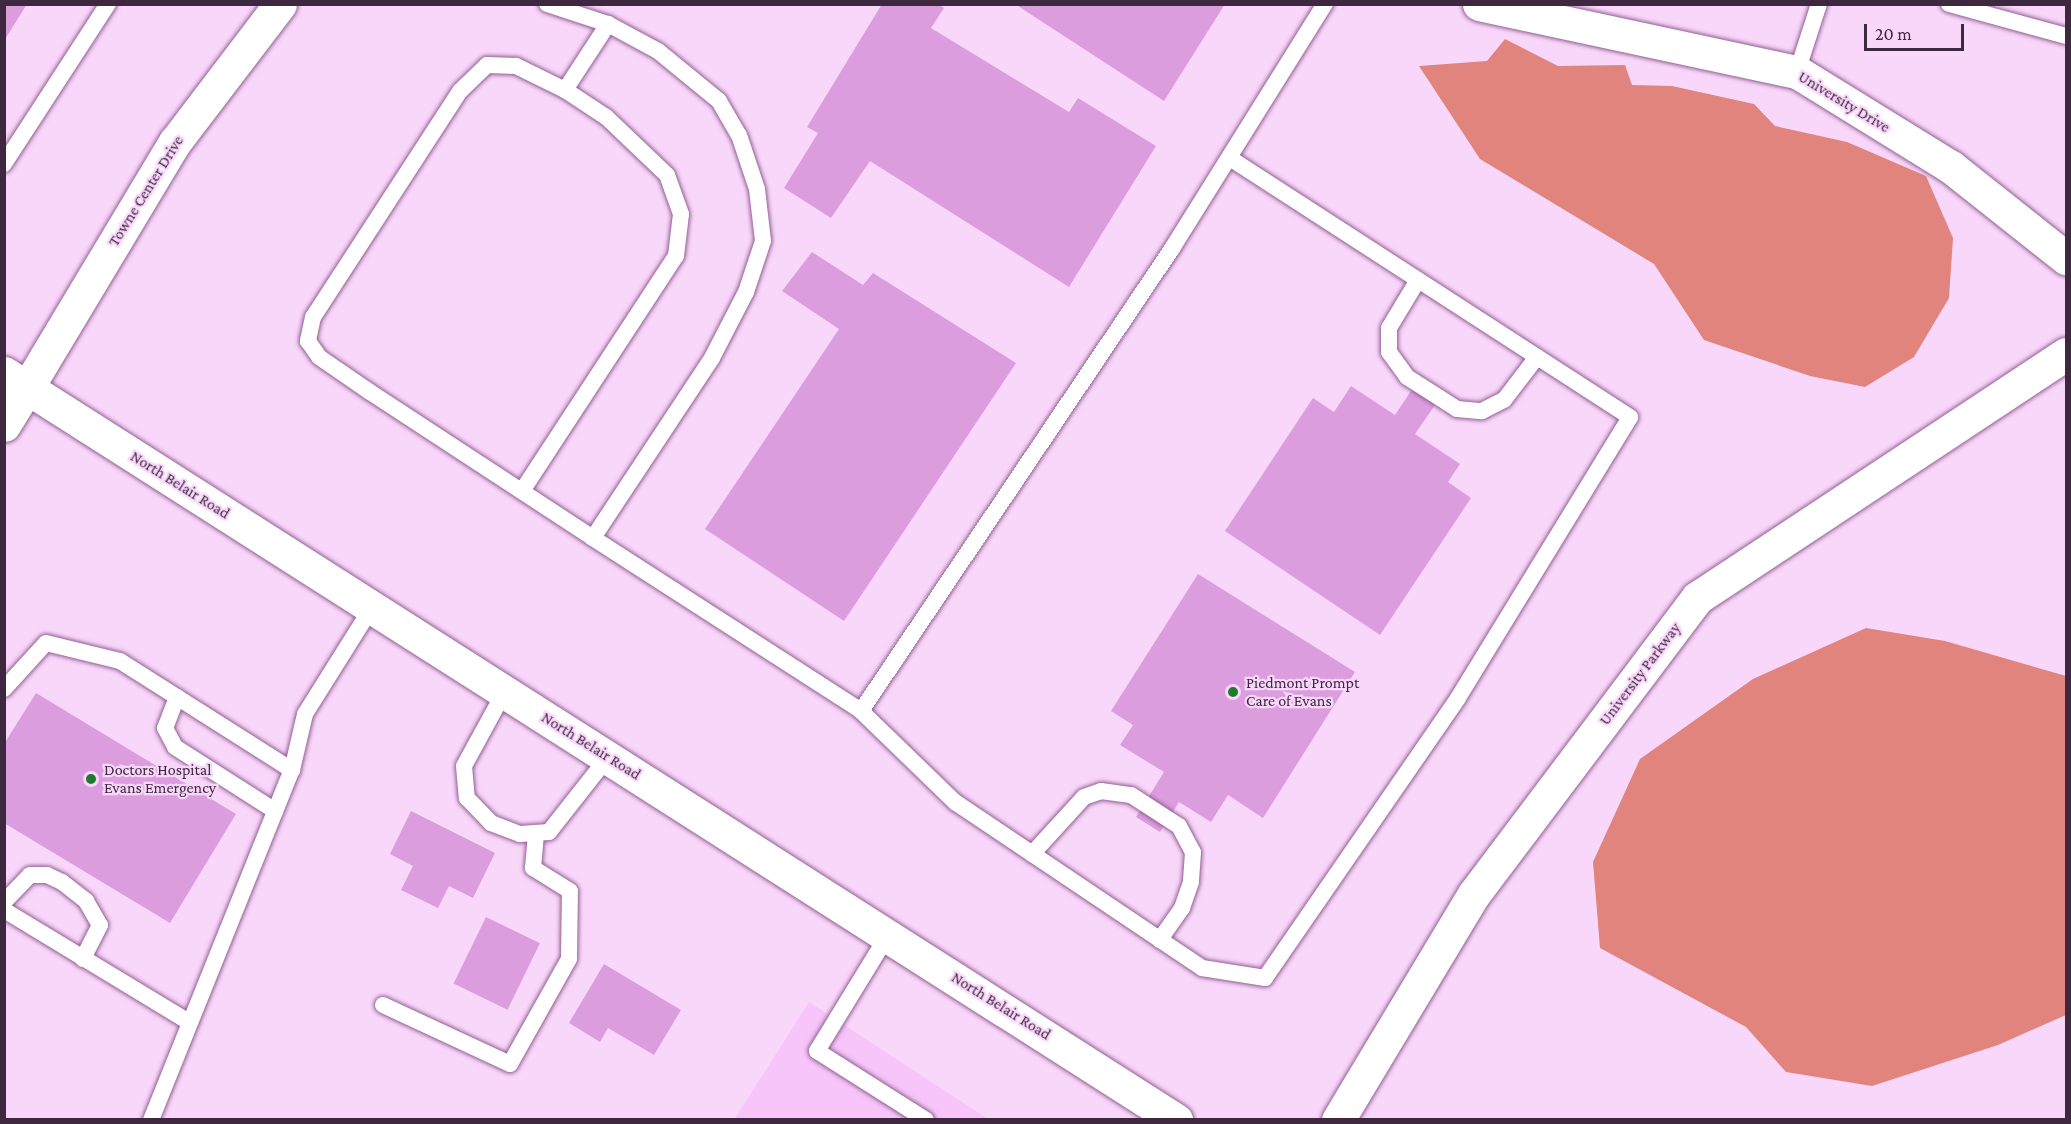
<!DOCTYPE html>
<html>
<head>
<meta charset="utf-8">
<style>
	body { margin:0 }
	#map { position:relative; width:2071px; height:1124px; overflow:hidden; background:#f9d7fa; font-family:"Crimson Pro",serif }
	div>[style] { position:absolute }
	[style*='--x'] { left:calc(var(--x)*1px); top:calc(var(--y)*1px); width:calc(var(--w)*1px); rotate:calc(var(--a)*1deg) }
	.built>* { inset:0; background:#f7c5f9 }
	.forest>* { inset:0; background:#e0847d }
	.building>* { inset:0; background:#dc9ddf; transform-origin:0 0 }
	.roads { filter:drop-shadow(0 0 2px #925f94) drop-shadow(0 0 2px #925f94) }
	.service>* { height:16px; margin:-8px; padding:0 8px; transform-origin:8px; border-radius:8px; background:#fff }
	.minor>* { height:33px; margin:-16.5px; padding:0 16.5px; transform-origin:16.5px; border-radius:16.5px; background:#fff }
	.tertiary>* { height:33px; margin:-16.5px; padding:0 16.5px; transform-origin:16.5px; border-radius:16.5px; background:#fff }
	.secondary>* { height:33px; margin:-16.5px; padding:0 16.5px; transform-origin:16.5px; border-radius:16.5px; background:#fff }
	.dots>* { width:16px; height:16px; translate:-50% -50%; box-sizing:border-box; border:3px solid #f9d7fa; border-radius:50% }
	span { translate:-50% -50%; white-space:nowrap; text-align:center; line-height:1.15; -webkit-text-stroke:4.5px #f9d7fa; paint-order:stroke }
	.street-label { font-size:16px; color:#3e283f }
	.poi-label { font-size:16px; color:#3e283f }
	.left { translate:0 -50%; text-align:left }
	.frame { position:absolute; inset:0; border:6px solid #3e283f; pointer-events:none }
	.scale { position:absolute; left:1864px; top:24px; width:100px; height:27px; box-sizing:border-box; border:3px solid #3e283f; border-top:0; padding-left:8px; font-size:18px; line-height:21px; white-space:nowrap; color:#3e283f; -webkit-text-stroke:4px #f9d7fa; paint-order:stroke }
</style>
</head>
<body>
<div id="map">
	<div class="built">
		<div style="clip-path:polygon(809px 1002px,988px 1119px,734px 1120px)"></div>
	</div>
	<div class="forest">
		<div style="clip-path:polygon(1505px 39px,1558px 66px,1625px 65px,1632px 85px,1672px 86px,1754px 104px,1775px 126px,1847px 142px,1926px 176px,1953px 238px,1949px 298px,1914px 357px,1865px 387px,1810px 376px,1704px 340px,1654px 264px,1480px 159px,1419px 66px,1487px 61px)"></div>
		<div style="clip-path:polygon(1866px 628px,1945px 641px,2066px 676px,2066px 1015px,1998px 1045px,1872px 1086px,1786px 1072px,1746px 1027px,1600px 948px,1593px 862px,1640px 759px,1753px 679px)"></div>
	</div>
	<div class="building">
		<div style="clip-path:polygon(4px 4px,27px 4px,4px 41px)"></div>
		<div style="clip-path:polygon(882px 4px,938px 4px,944px 8px,931px 28px,1069px 112px,1078px 98px,1156px 146px,1069px 287px,870px 161px,831px 218px,784px 188px,818px 133px,807px 127px)"></div>
		<div style="clip-path:polygon(1015px 4px,1225px 4px,1164px 101px)"></div>
		<div style="clip-path:polygon(812px 252px,863px 285px,873px 273px,1016px 363px,844px 621px,705px 529px,839px 329px,782px 291px)"></div>
		<div style="clip-path:polygon(1421px 376px,1444px 392px,1415px 434px,1460px 464px,1448px 482px,1471px 498px,1380px 635px,1225px 531px,1313px 398px,1334px 412px,1351px 386px,1395px 415px)"></div>
		<div style="clip-path:polygon(1198px 574px,1355px 672px,1263px 818px,1228px 795px,1211px 822px,1179px 802px,1160px 832px,1136px 817px,1164px 772px,1120px 745px,1133px 725px,1111px 711px)"></div>
		<div style="clip-path:polygon(36px 693px,236px 814px,170px 923px,4px 823px,4px 744px)"></div>
		<div style="clip-path:polygon(411px 811px,495px 853px,473px 898px,449px 886px,438px 908px,401px 890px,413px 866px,390px 854px)"></div>
		<div style="left:486px;top:917px;width:60px;height:74px;rotate:26deg"></div>
		<div style="clip-path:polygon(604px 964px,681px 1010px,654px 1055px,608px 1028px,600px 1042px,569px 1023px)"></div>
	</div>
	<div class="roads">
		<div class="service">
			<div style="--x:547;--y:4;--w:64;--a:18.2"></div>
			<div style="--x:608;--y:24;--w:57;--a:28.4"></div>
			<div style="--x:658;--y:51;--w:79;--a:39.3"></div>
			<div style="--x:719;--y:101;--w:39;--a:60"></div>
			<div style="--x:739;--y:135;--w:57;--a:71.6"></div>
			<div style="--x:757;--y:189;--w:52;--a:83.4"></div>
			<div style="--x:763;--y:241;--w:54;--a:108.4"></div>
			<div style="--x:746;--y:292;--w:74;--a:117.3"></div>
			<div style="--x:712;--y:358;--w:216;--a:123.5"></div>
			<div style="--x:1949;--y:4;--w:121;--a:15.3"></div>
			<div style="--x:1797;--y:72;--w:71;--a:-72.1"></div>
			<div style="--x:565;--y:90;--w:79;--a:-56.9"></div>
			<div style="--x:4;--y:164;--w:191;--a:-57"></div>
			<div style="--x:1418;--y:280;--w:56;--a:121.1"></div>
			<div style="--x:1389;--y:328;--w:24;--a:90"></div>
			<div style="--x:1389;--y:352;--w:31;--a:54"></div>
			<div style="--x:1407;--y:377;--w:59;--a:32.6"></div>
			<div style="--x:1457;--y:409;--w:25;--a:5"></div>
			<div style="--x:1482;--y:411;--w:25;--a:-27"></div>
			<div style="--x:1504;--y:400;--w:54;--a:-52.5"></div>
			<div style="--x:522;--y:491;--w:281;--a:-56.8"></div>
			<div style="--x:676;--y:256;--w:42;--a:-83.2"></div>
			<div style="--x:681;--y:214;--w:41;--a:-109.7"></div>
			<div style="--x:667;--y:175;--w:84;--a:-136.4"></div>
			<div style="--x:606;--y:117;--w:49;--a:-146.6"></div>
			<div style="--x:565;--y:90;--w:55;--a:-153.9"></div>
			<div style="--x:516;--y:66;--w:29;--a:-178"></div>
			<div style="--x:487;--y:65;--w:37;--a:136"></div>
			<div style="--x:460;--y:91;--w:270;--a:123"></div>
			<div style="--x:313;--y:317;--w:25;--a:102"></div>
			<div style="--x:308;--y:341;--w:19;--a:55"></div>
			<div style="--x:319;--y:357;--w:62;--a:34.5"></div>
			<div style="--x:370;--y:392;--w:267;--a:33.2"></div>
			<div style="--x:593;--y:538;--w:319;--a:32.8"></div>
			<div style="--x:861;--y:711;--w:131;--a:44.1"></div>
			<div style="--x:955;--y:802;--w:298;--a:33.9"></div>
			<div style="--x:1202;--y:968;--w:64;--a:9"></div>
			<div style="--x:1265;--y:978;--w:340;--a:-55.4"></div>
			<div style="--x:1458;--y:698;--w:329;--a:-58.5"></div>
			<div style="--x:1630;--y:417;--w:475;--a:-147.1"></div>
			<div style="--x:4;--y:689;--w:62;--a:-47.6"></div>
			<div style="--x:46;--y:643;--w:76;--a:13.7"></div>
			<div style="--x:120;--y:661;--w:204;--a:32.4"></div>
			<div style="--x:505;--y:691;--w:85;--a:118.7"></div>
			<div style="--x:464;--y:766;--w:32;--a:85"></div>
			<div style="--x:467;--y:798;--w:35;--a:46"></div>
			<div style="--x:491;--y:823;--w:31;--a:21"></div>
			<div style="--x:520;--y:834;--w:29;--a:-4"></div>
			<div style="--x:549;--y:832;--w:95;--a:-51.8"></div>
			<div style="--x:177;--y:697;--w:33;--a:111"></div>
			<div style="--x:165;--y:728;--w:21;--a:62"></div>
			<div style="--x:175;--y:747;--w:119;--a:32.6"></div>
			<div style="--x:861;--y:711;--w:559;--a:-56.08"></div>
			<div style="--x:1173;--y:247;--w:287;--a:-58"></div>
			<div style="--x:1032;--y:854;--w:77;--a:-47.6"></div>
			<div style="--x:1084;--y:797;--w:18;--a:-19"></div>
			<div style="--x:1101;--y:791;--w:30;--a:8"></div>
			<div style="--x:1131;--y:795;--w:57;--a:32.9"></div>
			<div style="--x:1179;--y:826;--w:30;--a:62"></div>
			<div style="--x:1193;--y:852;--w:30;--a:94"></div>
			<div style="--x:1191;--y:882;--w:28;--a:109"></div>
			<div style="--x:1182;--y:908;--w:39;--a:125"></div>
			<div style="--x:4;--y:902;--w:37;--a:-46"></div>
			<div style="--x:30;--y:875;--w:17;--a:0"></div>
			<div style="--x:47;--y:875;--w:17;--a:25"></div>
			<div style="--x:62;--y:882;--w:31;--a:38"></div>
			<div style="--x:86;--y:901;--w:28;--a:60"></div>
			<div style="--x:100;--y:925;--w:38;--a:117"></div>
			<div style="--x:4;--y:910;--w:214;--a:31.2"></div>
			<div style="--x:888;--y:935;--w:136;--a:121.5"></div>
			<div style="--x:817;--y:1051;--w:129;--a:32.3"></div>
			<div style="--x:383;--y:1005;--w:140;--a:24.9"></div>
			<div style="--x:510;--y:1064;--w:120;--a:-60.7"></div>
			<div style="--x:569;--y:959;--w:68;--a:-89.2"></div>
			<div style="--x:570;--y:891;--w:44;--a:-148.1"></div>
			<div style="--x:533;--y:868;--w:32;--a:-85"></div>
			<div style="--x:151;--y:1120;--w:377;--a:-68.1"></div>
			<div style="--x:292;--y:770;--w:57;--a:-76.9"></div>
			<div style="--x:305;--y:714;--w:126;--a:-57.9"></div>
		</div>
		<div class="minor">
			<div style="--x:1479;--y:4;--w:325;--a:12.1"></div>
			<div style="--x:1797;--y:72;--w:181;--a:31.7"></div>
			<div style="--x:1951;--y:167;--w:147;--a:38.4"></div>
			<div style="--x:1338;--y:1120;--w:264;--a:-59"></div>
			<div style="--x:1474;--y:894;--w:371;--a:-53"></div>
			<div style="--x:1697;--y:598;--w:442;--a:-33.5"></div>
		</div>
		<div class="tertiary">
			<div style="--x:4;--y:425;--w:44;--a:-58.1"></div>
		</div>
		<div class="secondary">
			<div style="--x:4;--y:373;--w:1390;--a:32.51"></div>
			<div style="--x:27;--y:388;--w:287;--a:-59"></div>
			<div style="--x:175;--y:142;--w:173;--a:-52.7"></div>
		</div>
	</div>
	<div class="dots">
		<div style="left:1233px;top:692px;background:#1d7b2b"></div>
		<div style="left:91px;top:779px;background:#1d7b2b"></div>
	</div>
	<div class="street-label">
		<span style="left:1844px;top:102px;rotate:31deg">University Drive</span>
		<span style="left:146px;top:191px;rotate:-58deg">Towne Center Drive</span>
		<span style="left:180px;top:485px;rotate:32deg">North Belair Road</span>
		<span style="left:1640px;top:674px;rotate:-53deg">University Parkway</span>
		<span style="left:591px;top:746px;rotate:32deg">North Belair Road</span>
		<span style="left:1001px;top:1006px;rotate:32deg">North Belair Road</span>
	</div>
	<div class="poi-label">
		<span class="left" style="left:1246px;top:692px">Piedmont Prompt<br>Care of Evans</span>
		<span class="left" style="left:104px;top:779px">Doctors Hospital<br>Evans Emergency</span>
	</div>
	<div class="frame"></div>
	<div class="scale">20 m</div>
</div>
</body>
</html>
